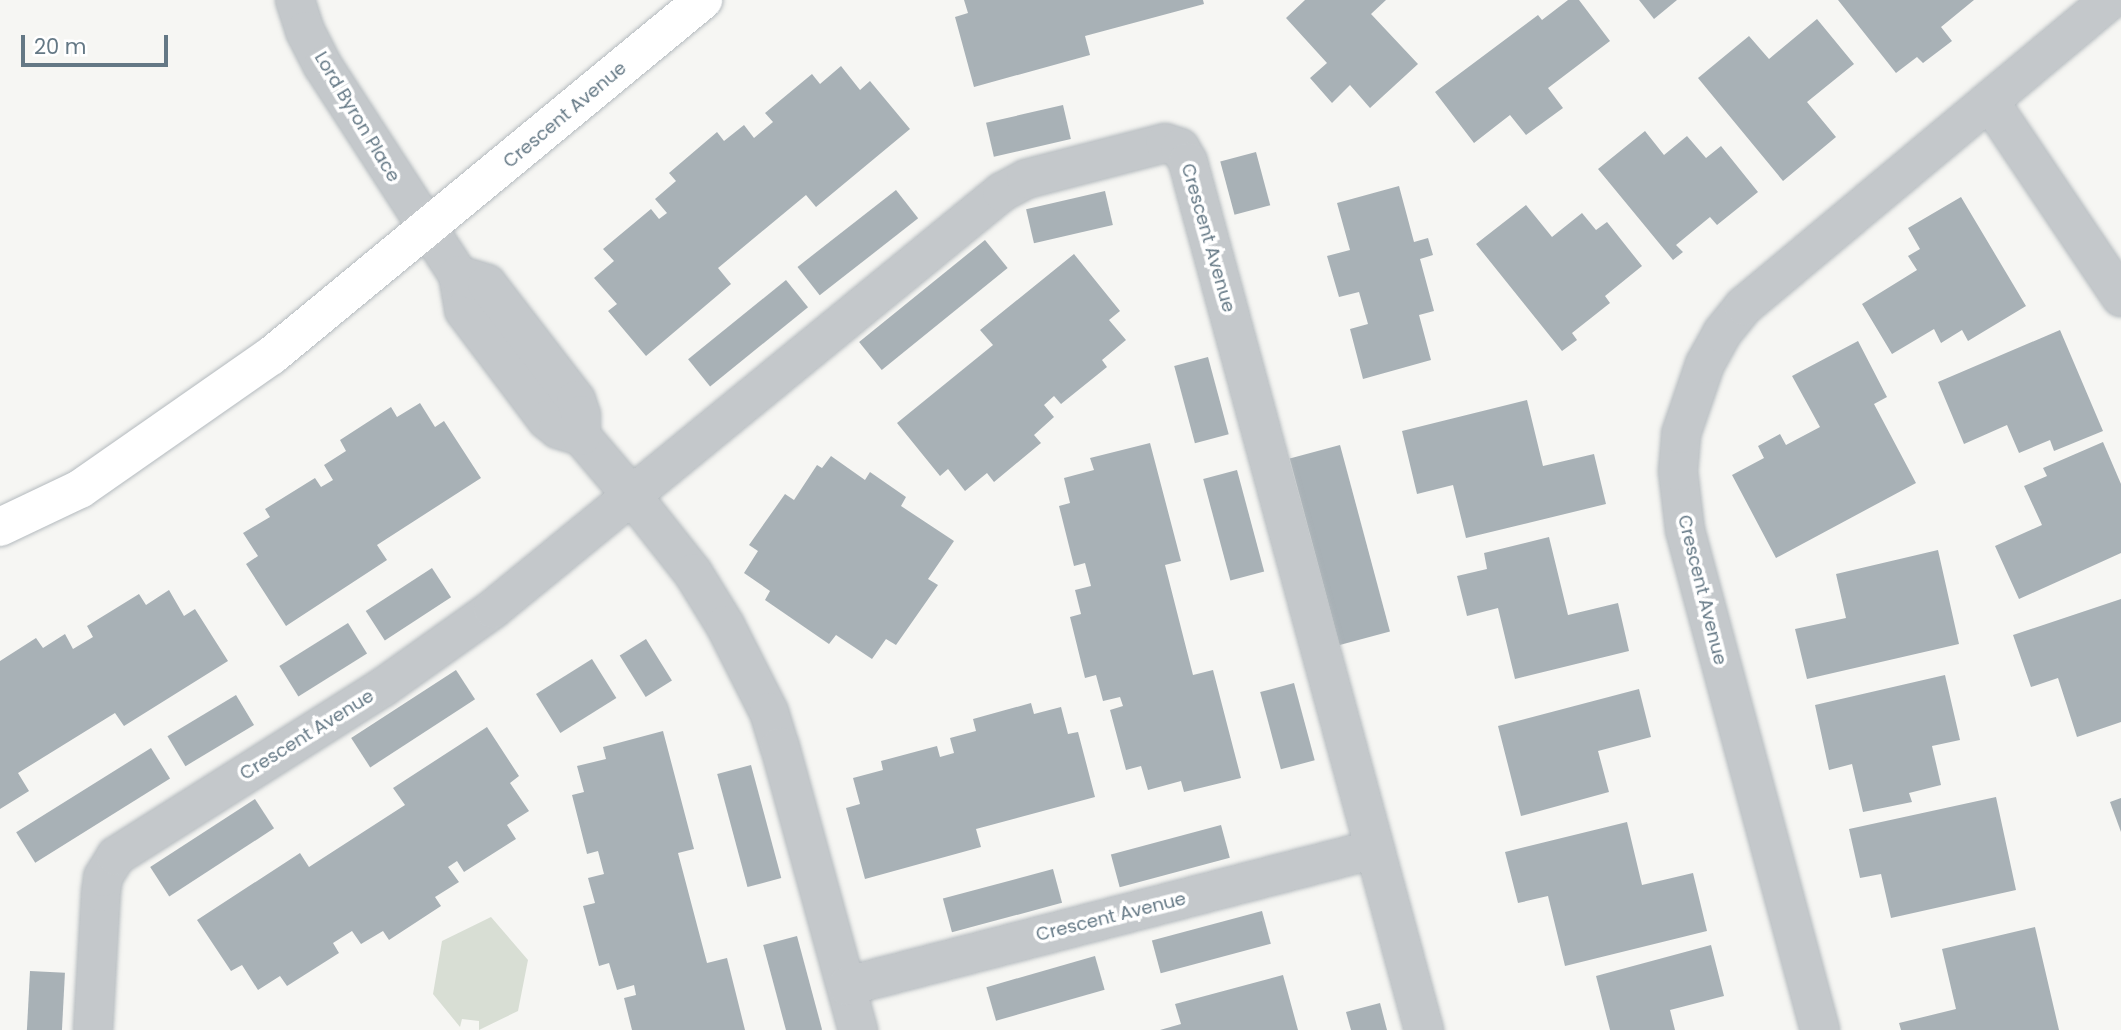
<!DOCTYPE html>
<html>
<head>
<meta charset="utf-8">
<style>
	body { margin:0 }
	#map { position:relative; width:2121px; height:1030px; overflow:hidden; background:#f6f6f3; font-family:Poppins,sans-serif }
	div>[style] { position:absolute }
	[style*='--x'] { left:calc(var(--x)*1px); top:calc(var(--y)*1px); width:calc(var(--w)*1px); rotate:calc(var(--a)*1deg) }
	.green>* { inset:0; background:#d8ded4 }
	.building>* { inset:0; background:#a8b1b6; transform-origin:0 0 }
	.roads { filter:drop-shadow(0 0 2px #b4babe) drop-shadow(0 0 2px #b4babe) }
	.street>* { height:38px; margin:-19px; padding:0 19px; transform-origin:19px; border-radius:19px; background:#c4c8cb }
	.secondary>* { height:38px; margin:-19px; padding:0 19px; transform-origin:19px; border-radius:19px; background:#fff }
	span { translate:-50% -50%; white-space:nowrap; text-align:center; line-height:1.15; -webkit-text-stroke:7px #fff; paint-order:stroke }
	.street-label { font-size:18px; color:#647885 }
	.scale { position:absolute; left:21px; top:35px; width:147px; height:32px; box-sizing:border-box; border:4px solid #647885; border-top:0; padding-left:9px; font-size:21px; line-height:24px; white-space:nowrap; color:#647885; -webkit-text-stroke:5px #fff; paint-order:stroke }
</style>
</head>
<body>
<div id="map">
	<div class="green">
		<div style="clip-path:polygon(491px 917px,528px 960px,518px 1011px,479px 1030px,479px 1021px,462px 1019px,460px 1027px,433px 994px,442px 941px)"></div>
	</div>
	<div class="building">
		<div style="clip-path:polygon(964px 0,1203px 0,1204px 4px,1085px 36px,1090px 55px,974px 87px,955px 17px,968px 13px)"></div>
		<div style="clip-path:polygon(1305px 0,1386px 0,1371px 14px,1418px 64px,1370px 108px,1350px 85px,1332px 103px,1310px 78px,1327px 63px,1286px 18px)"></div>
		<div style="clip-path:polygon(1568px 0,1579px 0,1610px 41px,1548px 88px,1563px 108px,1526px 135px,1510px 115px,1474px 143px,1435px 92px,1538px 15px,1542px 20px)"></div>
		<div style="clip-path:polygon(1639px 0,1677px 0,1654px 19px)"></div>
		<div style="clip-path:polygon(1838px 0,1974px 0,1941px 27px,1952px 41px,1923px 63px,1917px 57px,1896px 73px)"></div>
		<div style="clip-path:polygon(1817px 19px,1854px 64px,1807px 102px,1836px 137px,1783px 181px,1698px 78px,1749px 36px,1769px 59px)"></div>
		<div style="clip-path:polygon(841px 66px,860px 90px,870px 81px,910px 129px,816px 207px,806px 195px,718px 268px,731px 284px,646px 356px,608px 311px,617px 304px,594px 278px,614px 261px,603px 249px,651px 209px,659px 219px,667px 213px,655px 199px,676px 181px,669px 173px,717px 132px,724px 141px,744px 125px,754px 138px,773px 122px,765px 113px,812px 74px,820px 84px)"></div>
		<div style="left:1063px;top:105px;width:35px;height:79px;rotate:77deg"></div>
		<div style="clip-path:polygon(1645px 131px,1664px 155px,1687px 136px,1706px 158px,1721px 146px,1758px 192px,1717px 225px,1710px 217px,1676px 245px,1683px 252px,1673px 260px,1598px 169px)"></div>
		<div style="left:1256px;top:152px;width:55px;height:37px;rotate:75deg"></div>
		<div style="clip-path:polygon(1399px 186px,1414px 242px,1428px 238px,1433px 255px,1420px 259px,1434px 311px,1419px 315px,1431px 360px,1363px 379px,1350px 329px,1368px 324px,1359px 292px,1339px 297px,1327px 256px,1350px 250px,1337px 203px)"></div>
		<div style="left:896px;top:190px;width:36px;height:125px;rotate:52deg"></div>
		<div style="left:1105px;top:191px;width:35px;height:81px;rotate:77deg"></div>
		<div style="clip-path:polygon(1961px 197px,2026px 306px,1968px 341px,1962px 330px,1941px 343px,1934px 329px,1892px 354px,1862px 304px,1917px 270px,1908px 256px,1920px 249px,1908px 228px)"></div>
		<div style="clip-path:polygon(1526px 205px,1552px 237px,1582px 213px,1596px 230px,1607px 222px,1642px 266px,1605px 296px,1610px 303px,1572px 333px,1577px 340px,1562px 351px,1476px 244px)"></div>
		<div style="left:985px;top:240px;width:36px;height:162px;rotate:51deg"></div>
		<div style="clip-path:polygon(1074px 254px,1120px 311px,1109px 320px,1126px 340px,1102px 360px,1107px 367px,1061px 404px,1054px 396px,1044px 405px,1054px 417px,1034px 435px,1041px 443px,994px 482px,987px 473px,965px 491px,948px 469px,940px 476px,897px 423px,993px 345px,980px 330px)"></div>
		<div style="left:786px;top:280px;width:35px;height:126px;rotate:51deg"></div>
		<div style="clip-path:polygon(2060px 330px,2103px 431px,2054px 451px,2050px 440px,2019px 453px,2007px 425px,1964px 444px,1938px 382px)"></div>
		<div style="clip-path:polygon(1858px 341px,1887px 397px,1874px 404px,1916px 483px,1776px 558px,1732px 475px,1764px 458px,1758px 446px,1780px 434px,1786px 445px,1820px 427px,1792px 376px)"></div>
		<div style="left:1208px;top:357px;width:80px;height:35px;rotate:75deg"></div>
		<div style="clip-path:polygon(1527px 400px,1543px 466px,1594px 454px,1606px 504px,1466px 538px,1453px 485px,1417px 494px,1402px 431px)"></div>
		<div style="clip-path:polygon(420px 403px,435px 427px,444px 421px,481px 478px,377px 545px,387px 560px,286px 626px,246px 564px,258px 556px,243px 533px,270px 517px,265px 509px,315px 478px,321px 487px,333px 480px,324px 465px,346px 451px,340px 440px,391px 407px,397px 417px)"></div>
		<div style="clip-path:polygon(2103px 442px,2121px 484px,2121px 553px,2019px 599px,1995px 546px,2042px 525px,2024px 486px,2047px 476px,2043px 468px)"></div>
		<div style="clip-path:polygon(1150px 443px,1181px 561px,1165px 565px,1193px 675px,1213px 670px,1241px 778px,1184px 792px,1181px 781px,1148px 790px,1141px 766px,1126px 770px,1110px 710px,1123px 706px,1120px 697px,1103px 701px,1096px 675px,1085px 678px,1070px 617px,1081px 614px,1075px 590px,1091px 586px,1085px 563px,1074px 566px,1059px 506px,1070px 503px,1064px 478px,1094px 470px,1090px 458px)"></div>
		<div style="left:1340px;top:445px;width:193px;height:52px;rotate:75deg"></div>
		<div style="clip-path:polygon(831px 456px,865px 480px,870px 472px,906px 497px,901px 506px,954px 541px,928px 579px,938px 585px,896px 645px,886px 639px,872px 659px,836px 635px,829px 644px,765px 600px,770px 591px,744px 573px,758px 551px,749px 545px,785px 494px,794px 500px,817px 465px,822px 468px)"></div>
		<div style="left:1237px;top:470px;width:105px;height:35px;rotate:75deg"></div>
		<div style="clip-path:polygon(1549px 537px,1568px 615px,1618px 603px,1629px 651px,1515px 679px,1498px 608px,1467px 616px,1457px 576px,1487px 569px,1484px 553px)"></div>
		<div style="clip-path:polygon(1938px 550px,1959px 644px,1807px 679px,1795px 629px,1846px 618px,1836px 574px)"></div>
		<div style="left:432px;top:568px;width:35px;height:79px;rotate:57deg"></div>
		<div style="clip-path:polygon(169px 590px,184px 616px,195px 609px,228px 661px,124px 726px,115px 713px,18px 773px,29px 791px,0 809px,0 661px,36px 638px,43px 648px,65px 634px,73px 649px,93px 637px,87px 626px,139px 594px,146px 605px)"></div>
		<div style="clip-path:polygon(2121px 599px,2121px 722px,2077px 737px,2058px 678px,2031px 687px,2013px 635px)"></div>
		<div style="left:348px;top:623px;width:36px;height:81px;rotate:58deg"></div>
		<div style="left:646px;top:639px;width:49px;height:31px;rotate:58deg"></div>
		<div style="left:592px;top:659px;width:46px;height:66px;rotate:58deg"></div>
		<div style="left:456px;top:670px;width:35px;height:125px;rotate:57deg"></div>
		<div style="clip-path:polygon(1945px 675px,1960px 740px,1932px 746px,1941px 785px,1909px 793px,1912px 802px,1863px 812px,1852px 764px,1829px 770px,1815px 705px)"></div>
		<div style="left:1294px;top:683px;width:80px;height:35px;rotate:75deg"></div>
		<div style="clip-path:polygon(1639px 689px,1651px 737px,1598px 751px,1609px 792px,1521px 816px,1498px 726px)"></div>
		<div style="left:236px;top:695px;width:35px;height:80px;rotate:59deg"></div>
		<div style="clip-path:polygon(1031px 703px,1034px 714px,1061px 707px,1068px 734px,1078px 732px,1095px 797px,976px 829px,981px 847px,865px 879px,846px 808px,860px 804px,853px 778px,883px 770px,881px 761px,937px 746px,940px 757px,954px 753px,950px 738px,976px 731px,973px 719px)"></div>
		<div style="clip-path:polygon(487px 727px,519px 776px,510px 783px,529px 811px,507px 825px,516px 839px,464px 872px,457px 861px,448px 867px,459px 882px,435px 897px,441px 906px,389px 940px,383px 931px,361px 944px,352px 931px,333px 943px,339px 953px,287px 986px,280px 976px,258px 990px,242px 965px,231px 971px,197px 920px,300px 853px,309px 867px,405px 805px,393px 788px)"></div>
		<div style="clip-path:polygon(663px 731px,694px 849px,678px 853px,707px 963px,727px 958px,745px 1030px,632px 1030px,624px 998px,636px 995px,634px 985px,617px 990px,609px 963px,599px 966px,583px 906px,595px 903px,588px 878px,604px 874px,598px 851px,587px 854px,572px 795px,584px 792px,577px 766px,606px 759px,603px 747px)"></div>
		<div style="left:151px;top:748px;width:36px;height:159px;rotate:58deg"></div>
		<div style="left:751px;top:765px;width:117px;height:35px;rotate:75deg"></div>
		<div style="clip-path:polygon(1996px 797px,2016px 890px,1891px 918px,1881px 874px,1860px 878px,1849px 829px)"></div>
		<div style="clip-path:polygon(2121px 798px,2121px 832px,2110px 802px)"></div>
		<div style="left:255px;top:799px;width:35px;height:125px;rotate:57deg"></div>
		<div style="clip-path:polygon(1627px 822px,1642px 885px,1693px 873px,1707px 931px,1565px 966px,1548px 896px,1518px 903px,1505px 852px)"></div>
		<div style="left:1221px;top:825px;width:34px;height:114px;rotate:75deg"></div>
		<div style="left:1053px;top:869px;width:35px;height:114px;rotate:75deg"></div>
		<div style="left:1262px;top:911px;width:34px;height:114px;rotate:75deg"></div>
		<div style="clip-path:polygon(2035px 927px,2059px 1030px,1901px 1030px,1899px 1023px,1956px 1009px,1942px 949px)"></div>
		<div style="left:797px;top:936px;width:97px;height:35px;rotate:75deg"></div>
		<div style="clip-path:polygon(1711px 945px,1724px 996px,1670px 1010px,1675px 1030px,1610px 1030px,1596px 976px)"></div>
		<div style="left:1095px;top:956px;width:35px;height:113px;rotate:74deg"></div>
		<div style="left:30px;top:971px;width:35px;height:59px;rotate:3deg"></div>
		<div style="clip-path:polygon(1283px 975px,1298px 1030px,1160px 1030px,1181px 1024px,1175px 1004px)"></div>
		<div style="clip-path:polygon(1380px 1003px,1387px 1030px,1351px 1030px,1346px 1012px)"></div>
	</div>
	<div class="roads">
		<div class="street">
			<div style="--x:295;--y:0;--w:33;--a:72"></div>
			<div style="--x:305;--y:31;--w:39;--a:63"></div>
			<div style="--x:323;--y:66;--w:249;--a:57.1"></div>
			<div style="--x:458;--y:275;--w:36;--a:80"></div>
			<div style="--x:464;--y:310;--w:138;--a:53"></div>
			<div style="--x:547;--y:420;--w:14;--a:39"></div>
			<div style="--x:558;--y:429;--w:24;--a:17"></div>
			<div style="--x:581;--y:436;--w:80;--a:49.6"></div>
			<div style="--x:633;--y:497;--w:97;--a:51.7"></div>
			<div style="--x:693;--y:573;--w:61;--a:58.4"></div>
			<div style="--x:725;--y:625;--w:97;--a:63.2"></div>
			<div style="--x:769;--y:712;--w:37;--a:73"></div>
			<div style="--x:780;--y:747;--w:294;--a:74.6"></div>
			<div style="--x:1990;--y:102;--w:235;--a:56.1"></div>
			<div style="--x:458;--y:275;--w:30;--a:17"></div>
			<div style="--x:487;--y:284;--w:146;--a:52.5"></div>
			<div style="--x:576;--y:400;--w:16;--a:72"></div>
			<div style="--x:581;--y:415;--w:21;--a:90"></div>
			<div style="--x:847;--y:986;--w:545;--a:-14.55"></div>
			<div style="--x:93;--y:1030;--w:138;--a:-86.7"></div>
			<div style="--x:101;--y:892;--w:15;--a:-82"></div>
			<div style="--x:103;--y:877;--w:25;--a:-58"></div>
			<div style="--x:116;--y:856;--w:315;--a:-32.3"></div>
			<div style="--x:382;--y:688;--w:136;--a:-35.4"></div>
			<div style="--x:493;--y:609;--w:658;--a:-39.33"></div>
			<div style="--x:1002;--y:192;--w:27;--a:-28"></div>
			<div style="--x:1026;--y:179;--w:144;--a:-14.5"></div>
			<div style="--x:1165;--y:143;--w:16;--a:18"></div>
			<div style="--x:1180;--y:148;--w:16;--a:60"></div>
			<div style="--x:1188;--y:162;--w:900;--a:74.79"></div>
			<div style="--x:1820;--y:1030;--w:518;--a:-105.11"></div>
			<div style="--x:1685;--y:530;--w:59;--a:-96.8"></div>
			<div style="--x:1678;--y:471;--w:37;--a:-85"></div>
			<div style="--x:1681;--y:434;--w:74;--a:-71.1"></div>
			<div style="--x:1705;--y:364;--w:35;--a:-61"></div>
			<div style="--x:1722;--y:333;--w:35;--a:-51"></div>
			<div style="--x:1744;--y:306;--w:477;--a:-39.9"></div>
		</div>
		<div class="secondary">
			<div style="--x:0;--y:527;--w:89;--a:-25.4"></div>
			<div style="--x:80;--y:489;--w:233;--a:-34.9"></div>
			<div style="--x:271;--y:356;--w:560;--a:-39.49"></div>
		</div>
	</div>
	<div class="street-label">
		<span style="left:565px;top:115px;rotate:-40deg">Crescent Avenue</span>
		<span style="left:357px;top:117px;rotate:59deg">Lord Byron Place</span>
		<span style="left:1208px;top:238px;rotate:74deg">Crescent Avenue</span>
		<span style="left:1702px;top:590px;rotate:76deg">Crescent Avenue</span>
		<span style="left:307px;top:735px;rotate:-32deg">Crescent Avenue</span>
		<span style="left:1111px;top:917px;rotate:-14deg">Crescent Avenue</span>
	</div>
	<div class="scale">20 m</div>
</div>
</body>
</html>
